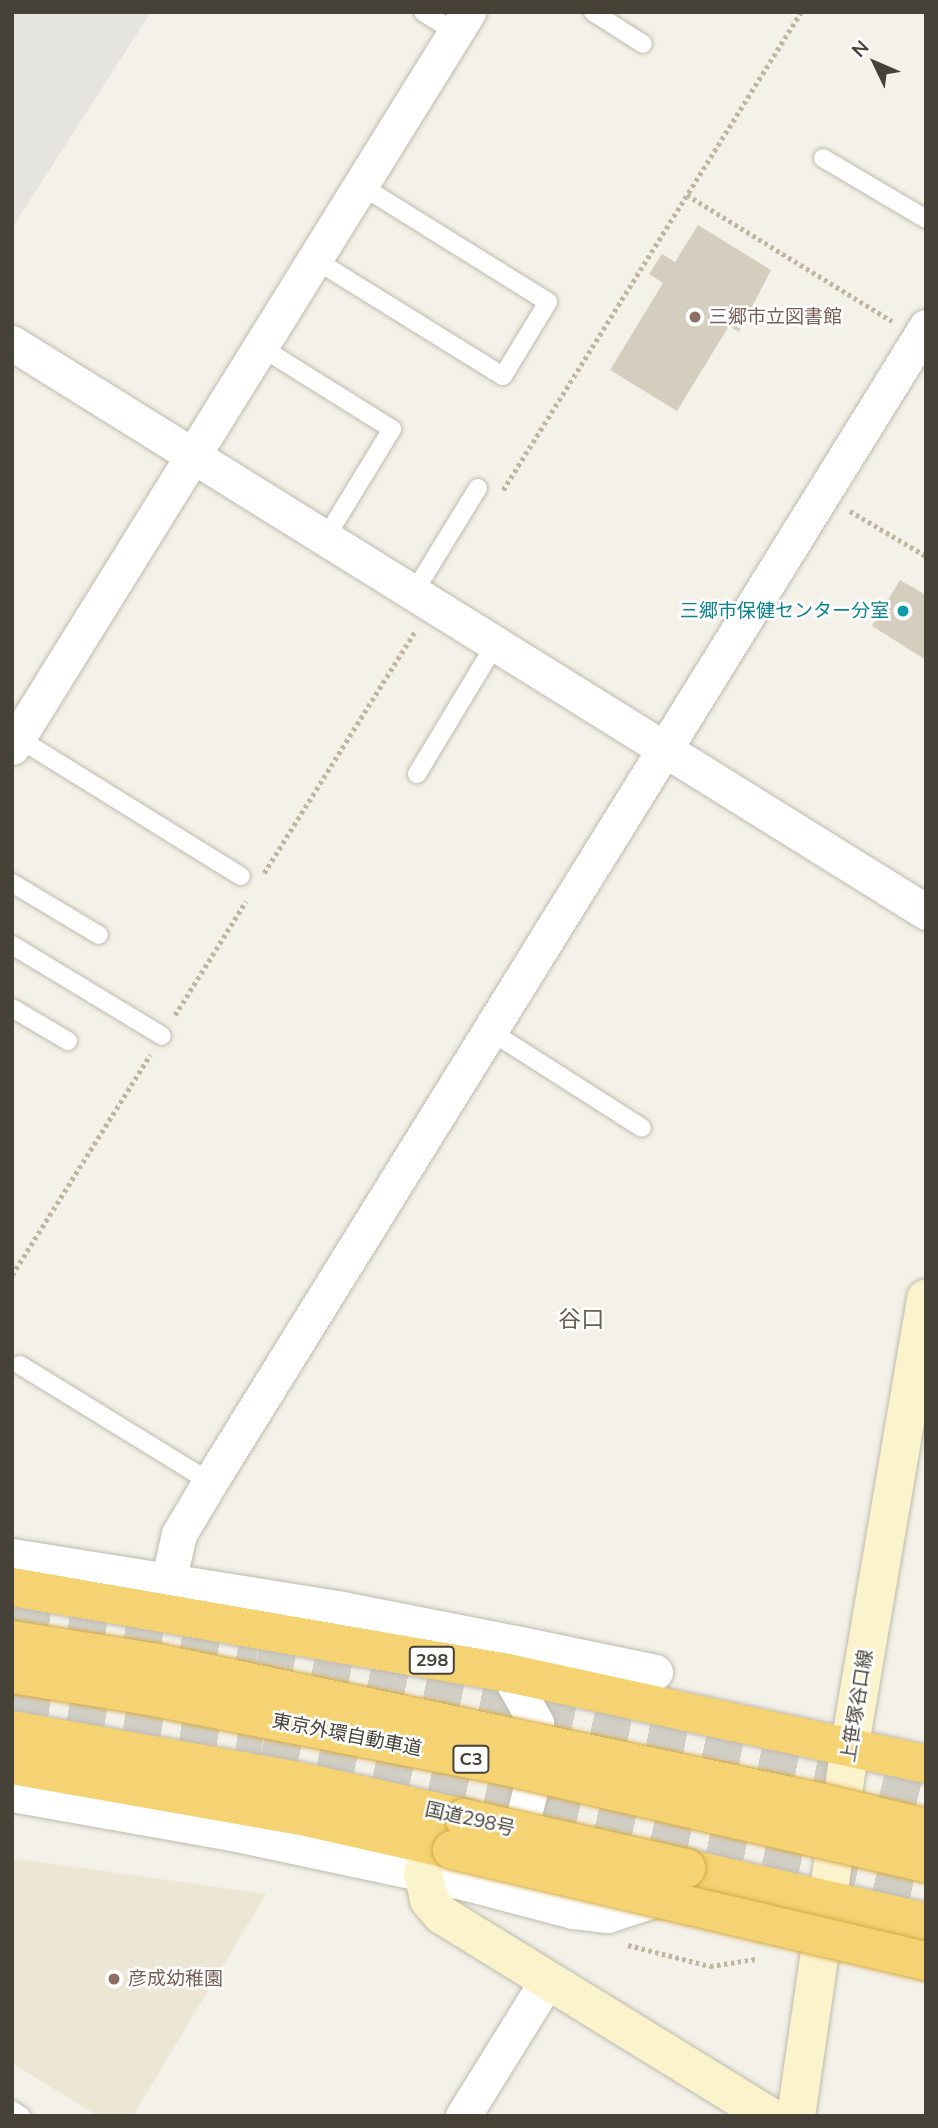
<!DOCTYPE html>
<html>
<head>
<meta charset="utf-8">
<style>
	body { margin:0 }
	#map { position:relative; width:938px; height:2128px; overflow:hidden; background:#f4f1e9; font-family:Mulish,"Noto Sans JP",sans-serif }
	div>[style] { position:absolute }
	[style*='--x'] { left:calc(var(--x)*1px); top:calc(var(--y)*1px); width:calc(var(--w)*1px); rotate:calc(var(--a)*1deg) }
	.education>* { inset:0; background:#ece7d4 }
	.parking>* { inset:0; background:#e5e4e1 }
	.building>* { inset:0; background:#d5cebf }
	.highway-tunnel>* { height:38px; margin-top:-19px; transform-origin:0; background:repeating-linear-gradient(90deg,#d1cec6 0 38px,transparent 0 57px) }
	.path>* { height:4.5px; margin-top:-2.25px; transform-origin:0; background:repeating-linear-gradient(90deg,#c0b69f 0 3.5px,transparent 0 7px) }
	.roads { filter:drop-shadow(0 0 2px #bfbaac) drop-shadow(0 0 2px #bfbaac) }
	.lane>* { height:18px; margin:-9px; padding:0 9px; transform-origin:9px; border-radius:9px; background:#fff }
	.street>* { height:35px; margin:-17.5px; padding:0 17.5px; transform-origin:17.5px; border-radius:17.5px; background:#fff }
	.secondary>* { height:38px; margin:-19px; padding:0 19px; transform-origin:19px; border-radius:19px; background:#fbf3cc }
	.highway>* { height:38px; margin:-19px; padding:0 19px; transform-origin:19px; border-radius:19px; background:#f5d373 }
	.bridges { filter:drop-shadow(0 0 2px #d4aa43) drop-shadow(0 0 2px #d4aa43) }
	.highway-bridge>* { height:38px; margin:-19px; padding:0 19px; transform-origin:19px; border-radius:19px; background:#f5d373 }
	.dots>* { width:19px; height:19px; translate:-50% -50%; box-sizing:border-box; border:4px solid #fff; border-radius:50% }
	span { translate:-50% -50%; white-space:nowrap; text-align:center; line-height:1.15; -webkit-text-stroke:5px #fff; paint-order:stroke }
	.shield-label span { padding:2px 5px; background:#fff; border:2px solid; border-radius:5px; -webkit-text-stroke-width:0 }
	.shield-label { font-size:18px; color:#474238; font-weight:700 }
	.education-label { font-size:19px; color:#785e54 }
	.left { translate:0 -50%; text-align:left }
	.culture-label { font-size:19px; color:#0d838f }
	.right { translate:-100% -50%; text-align:right }
	.street-label { font-size:19px; color:#474238 }
	.quarter-label { font-size:23px; color:#696150 }
	.frame { position:absolute; inset:0; border:14px solid #474238; pointer-events:none }
	.north { position:absolute; left:840px; top:28px; width:70px; height:70px; -webkit-text-stroke:5px #fff; paint-order:stroke; rotate:314deg; font-size:19px; font-weight:700; line-height:28px; text-align:center; color:#474238 }
	.north::after { content:''; display:block; margin:auto; width:24px; height:32px; background:#474238; clip-path:polygon(50% 0,100% 100%,50% 72%,0 100%) }
</style>
</head>
<body>
<div id="map">
	<div class="education">
		<div style="clip-path:polygon(12px 1858px,266px 1894px,133px 2116px,98px 2116px,12px 2063px)"></div>
	</div>
	<div class="parking">
		<div style="clip-path:polygon(12px 12px,151px 12px,12px 228px)"></div>
	</div>
	<div class="building">
		<div style="clip-path:polygon(698px 225px,771px 270px,739px 332px,729px 326px,677px 411px,610px 370px,663px 283px,649px 274px,662px 254px,675px 262px)"></div>
		<div style="clip-path:polygon(900px 580px,926px 595px,926px 660px,872px 626px)"></div>
	</div>
	<div class="highway-tunnel">
		<div style="--x:12;--y:1616;--w:248;--a:9.3"></div>
		<div style="--x:257;--y:1656;--w:581;--a:11.62"></div>
		<div style="--x:826;--y:1773;--w:103;--a:14"></div>
		<div style="--x:12;--y:1702;--w:254;--a:9.5"></div>
		<div style="--x:263;--y:1744;--w:679;--a:12.42"></div>
	</div>
	<div class="path">
		<div style="--x:687;--y:195;--w:241;--a:31.6"></div>
		<div style="--x:503;--y:490;--w:563;--a:-58.06"></div>
		<div style="--x:850;--y:511;--w:88;--a:30.6"></div>
		<div style="--x:264;--y:873;--w:285;--a:-58"></div>
		<div style="--x:175;--y:1015;--w:134;--a:-58.1"></div>
		<div style="--x:12;--y:1275;--w:260;--a:-57.9"></div>
		<div style="--x:628;--y:1945;--w:85;--a:14.4"></div>
		<div style="--x:710;--y:1966;--w:47;--a:-8.7"></div>
	</div>
	<div class="roads">
		<div class="lane">
			<div style="--x:423;--y:12;--w:38;--a:32"></div>
			<div style="--x:593;--y:12;--w:59;--a:32.6"></div>
			<div style="--x:823;--y:158;--w:120;--a:30.6"></div>
			<div style="--x:314;--y:259;--w:222;--a:31.8"></div>
			<div style="--x:503;--y:376;--w:87;--a:-58.7"></div>
			<div style="--x:548;--y:302;--w:221;--a:-148.1"></div>
			<div style="--x:259;--y:346;--w:157;--a:32"></div>
			<div style="--x:392;--y:429;--w:127;--a:121.4"></div>
			<div style="--x:414;--y:592;--w:122;--a:-58.4"></div>
			<div style="--x:18;--y:738;--w:262;--a:31.8"></div>
			<div style="--x:417;--y:774;--w:153;--a:-58.9"></div>
			<div style="--x:12;--y:883;--w:101;--a:30.9"></div>
			<div style="--x:12;--y:945;--w:175;--a:31.2"></div>
			<div style="--x:12;--y:1008;--w:65;--a:30.5"></div>
			<div style="--x:490;--y:1031;--w:180;--a:32.5"></div>
			<div style="--x:20;--y:1365;--w:223;--a:31.6"></div>
			<div style="--x:12;--y:2110;--w:11;--a:34"></div>
		</div>
		<div class="street">
			<div style="--x:12;--y:343;--w:1077;--a:31.9"></div>
			<div style="--x:12;--y:747;--w:865;--a:-58.18"></div>
			<div style="--x:12;--y:1556;--w:329;--a:9.1"></div>
			<div style="--x:337;--y:1608;--w:181;--a:11.1"></div>
			<div style="--x:515;--y:1643;--w:42;--a:58.6"></div>
			<div style="--x:168;--y:1582;--w:49;--a:-77.1"></div>
			<div style="--x:179;--y:1534;--w:61;--a:-59.2"></div>
			<div style="--x:210;--y:1482;--w:1359;--a:-58.2"></div>
			<div style="--x:515;--y:1643;--w:143;--a:11.7"></div>
			<div style="--x:12;--y:1794;--w:223;--a:10.1"></div>
			<div style="--x:232;--y:1833;--w:240;--a:12"></div>
			<div style="--x:467;--y:1883;--w:110;--a:14.8"></div>
			<div style="--x:573;--y:1911;--w:34;--a:7"></div>
			<div style="--x:607;--y:1915;--w:68;--a:-17.9"></div>
			<div style="--x:500;--y:1851;--w:28;--a:-45"></div>
			<div style="--x:520;--y:1831;--w:75;--a:-76.1"></div>
			<div style="--x:538;--y:1758;--w:35;--a:-93"></div>
			<div style="--x:536;--y:1723;--w:57;--a:-119.2"></div>
			<div style="--x:463;--y:2116;--w:161;--a:-58.2"></div>
		</div>
		<div class="secondary">
			<div style="--x:423;--y:1873;--w:28;--a:77"></div>
			<div style="--x:429;--y:1900;--w:20;--a:49"></div>
			<div style="--x:442;--y:1915;--w:384;--a:31.6"></div>
			<div style="--x:796;--y:2116;--w:376;--a:-81.7"></div>
			<div style="--x:850;--y:1744;--w:452;--a:-80.3"></div>
		</div>
		<div class="highway">
			<div style="--x:12;--y:1587;--w:503;--a:9.84"></div>
			<div style="--x:508;--y:1673;--w:428;--a:12.3"></div>
			<div style="--x:12;--y:1730;--w:291;--a:10.1"></div>
			<div style="--x:299;--y:1781;--w:169;--a:12.6"></div>
			<div style="--x:12;--y:1765;--w:289;--a:10"></div>
			<div style="--x:297;--y:1815;--w:159;--a:12.7"></div>
			<div style="--x:686;--y:1868;--w:246;--a:12.7"></div>
		</div>
	</div>
	<div class="bridges">
		<div class="highway-bridge">
			<div style="--x:12;--y:1640;--w:148;--a:9"></div>
			<div style="--x:158;--y:1663;--w:675;--a:11.88"></div>
			<div style="--x:819;--y:1802;--w:110;--a:13.7"></div>
			<div style="--x:12;--y:1674;--w:133;--a:9.1"></div>
			<div style="--x:143;--y:1695;--w:369;--a:11.1"></div>
			<div style="--x:505;--y:1766;--w:432;--a:13"></div>
			<div style="--x:464;--y:1818;--w:228;--a:12.7"></div>
			<div style="--x:452;--y:1850;--w:487;--a:13.2"></div>
		</div>
	</div>
	<div class="dots">
		<div style="left:695px;top:317px;background:#8d6e63"></div>
		<div style="left:903px;top:611px;background:#0f9aa8"></div>
		<div style="left:114px;top:1979px;background:#8d6e63"></div>
	</div>
	<div class="shield-label">
		<span style="left:432px;top:1660px">298</span>
		<span style="left:471px;top:1759px">C3</span>
	</div>
	<div class="education-label">
		<span class="left" style="left:709px;top:317px">三郷市立図書館</span>
		<span class="left" style="left:128px;top:1979px">彦成幼稚園</span>
	</div>
	<div class="culture-label">
		<span class="right" style="left:889px;top:611px">三郷市保健センター分室</span>
	</div>
	<div class="street-label">
		<span style="left:857px;top:1706px;rotate:-81deg">上笹塚谷口線</span>
		<span style="left:347px;top:1735px;rotate:11deg">東京外環自動車道</span>
		<span style="left:470px;top:1819px;rotate:13deg">国道298号</span>
	</div>
	<div class="quarter-label">
		<span style="left:581px;top:1319px">谷口</span>
	</div>
	<div class="frame"></div>
	<div class="north">N</div>
</div>
</body>
</html>
